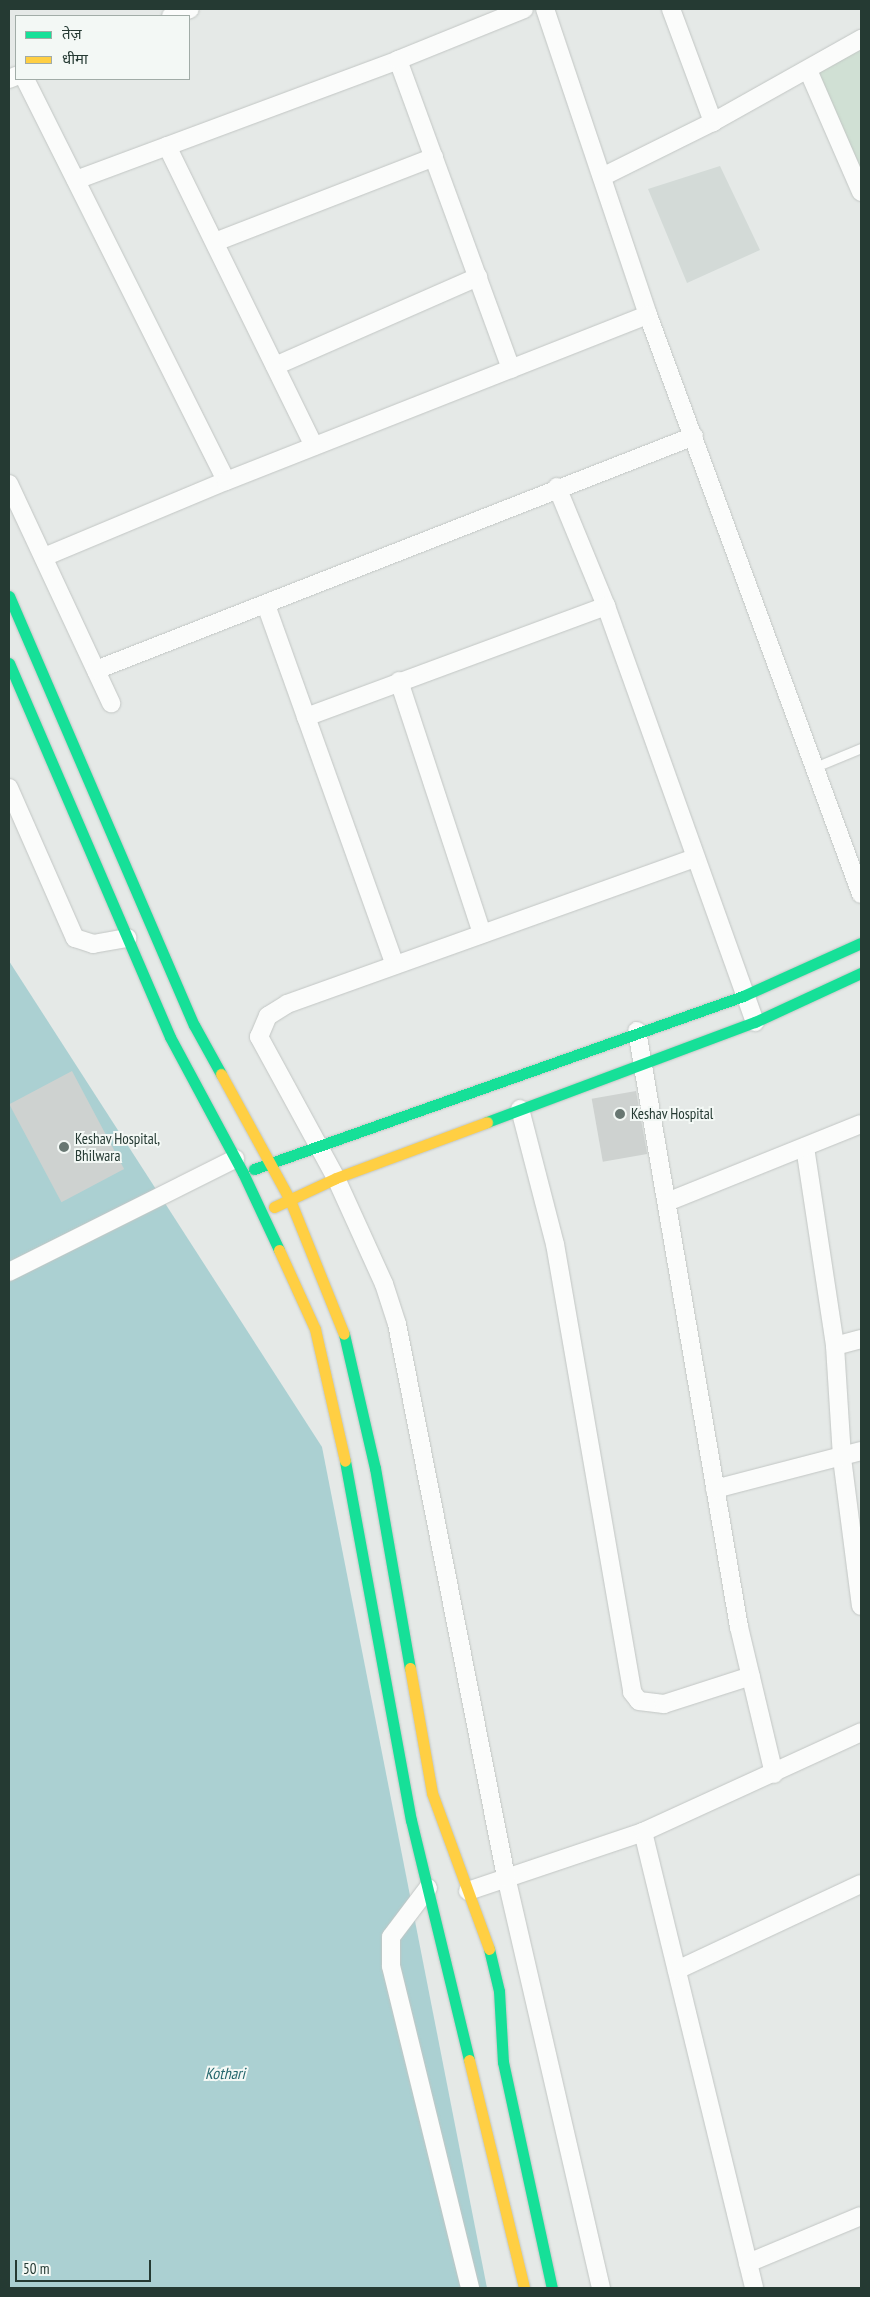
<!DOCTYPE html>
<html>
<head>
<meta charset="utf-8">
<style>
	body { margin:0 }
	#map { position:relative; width:870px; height:2297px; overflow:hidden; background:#e5e9e7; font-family:"PT Sans Narrow","Noto Sans Devanagari",sans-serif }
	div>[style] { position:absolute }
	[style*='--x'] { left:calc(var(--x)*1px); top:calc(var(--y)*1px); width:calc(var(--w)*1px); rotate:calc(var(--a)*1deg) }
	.built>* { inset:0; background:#d3dad7 }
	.green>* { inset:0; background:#d0e0d4 }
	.water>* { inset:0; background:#abd0d2 }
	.building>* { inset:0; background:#ced2d0; transform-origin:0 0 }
	.roads { filter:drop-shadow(0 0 1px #c2c6c4) drop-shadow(0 0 1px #c2c6c4) }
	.lane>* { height:9px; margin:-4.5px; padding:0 4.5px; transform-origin:4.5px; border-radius:4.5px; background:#fbfcfb }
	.street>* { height:18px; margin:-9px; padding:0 9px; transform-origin:9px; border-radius:9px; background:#fbfcfb }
	.fast>* { height:11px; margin:-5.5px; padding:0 5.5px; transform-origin:5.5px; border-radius:5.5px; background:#16e098 }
	.slow>* { height:11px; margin:-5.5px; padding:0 5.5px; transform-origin:5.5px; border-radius:5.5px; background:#ffcf43 }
	.dots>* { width:14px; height:14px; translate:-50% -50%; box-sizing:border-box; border:2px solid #f3f8f5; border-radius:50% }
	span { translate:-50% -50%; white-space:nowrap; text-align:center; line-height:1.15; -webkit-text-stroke:4px #f3f8f5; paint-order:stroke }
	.poi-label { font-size:15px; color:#253a33 }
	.left { translate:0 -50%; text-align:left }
	.water-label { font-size:16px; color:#26686e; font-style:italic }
	.frame { position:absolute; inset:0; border:10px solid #253a33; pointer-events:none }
	.legend { position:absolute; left:15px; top:15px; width:175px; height:65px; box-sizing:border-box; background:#f3f8f5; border:1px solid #a1aca7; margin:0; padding:6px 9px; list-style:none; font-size:15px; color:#253a33 }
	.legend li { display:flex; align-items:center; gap:10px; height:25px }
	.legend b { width:25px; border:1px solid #a1aca7 }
	.scale { position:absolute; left:15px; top:2260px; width:136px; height:22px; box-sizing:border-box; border:2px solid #253a33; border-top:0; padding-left:6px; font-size:15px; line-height:18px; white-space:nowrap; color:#253a33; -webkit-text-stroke:4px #f3f8f5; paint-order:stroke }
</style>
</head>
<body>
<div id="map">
	<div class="built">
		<div style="clip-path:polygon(720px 166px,760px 250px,687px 283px,648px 189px)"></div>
	</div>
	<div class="green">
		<div style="clip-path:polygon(861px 40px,861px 192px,808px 70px)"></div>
	</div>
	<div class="water">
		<div style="clip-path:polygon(9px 961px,322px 1447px,487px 2288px,9px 2288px)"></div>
	</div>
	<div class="building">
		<div style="left:72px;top:1071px;width:111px;height:71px;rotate:62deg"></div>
		<div style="left:636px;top:1091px;width:64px;height:45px;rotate:80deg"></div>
	</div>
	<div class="roads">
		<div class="lane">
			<div style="--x:815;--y:767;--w:50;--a:-22.4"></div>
		</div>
		<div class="street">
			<div style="--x:545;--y:9;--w:323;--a:71.4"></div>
			<div style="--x:648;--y:315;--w:617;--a:69.8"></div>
			<div style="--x:671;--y:9;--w:121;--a:69.6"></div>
			<div style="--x:171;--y:16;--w:20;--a:-20"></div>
			<div style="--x:398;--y:60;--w:329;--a:69.9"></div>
			<div style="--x:808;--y:70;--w:133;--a:66.5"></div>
			<div style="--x:9;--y:79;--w:8;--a:-23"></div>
			<div style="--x:25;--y:79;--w:449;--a:63.4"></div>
			<div style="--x:167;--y:146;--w:334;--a:63.9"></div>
			<div style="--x:604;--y:176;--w:122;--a:-26.4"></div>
			<div style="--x:713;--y:122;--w:170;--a:-29.3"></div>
			<div style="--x:76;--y:180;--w:344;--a:-20.4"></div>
			<div style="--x:398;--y:60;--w:136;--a:-22"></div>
			<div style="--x:215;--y:242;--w:235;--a:-21.2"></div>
			<div style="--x:275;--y:366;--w:222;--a:-23.7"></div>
			<div style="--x:9;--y:484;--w:242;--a:65"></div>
			<div style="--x:557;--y:487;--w:129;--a:67.6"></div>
			<div style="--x:606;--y:606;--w:442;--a:70.3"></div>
			<div style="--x:44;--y:557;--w:197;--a:-22.7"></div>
			<div style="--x:226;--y:481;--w:453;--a:-21.5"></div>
			<div style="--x:266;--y:605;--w:382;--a:70.3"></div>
			<div style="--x:96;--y:670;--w:642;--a:-21.37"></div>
			<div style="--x:399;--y:681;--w:266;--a:71.8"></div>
			<div style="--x:306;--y:717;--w:320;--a:-20.3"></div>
			<div style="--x:9;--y:788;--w:164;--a:66.3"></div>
			<div style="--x:75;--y:938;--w:19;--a:18"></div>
			<div style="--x:93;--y:944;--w:35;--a:-10"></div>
			<div style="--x:637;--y:1031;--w:605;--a:80.29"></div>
			<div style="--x:739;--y:1627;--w:151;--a:76.6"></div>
			<div style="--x:520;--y:1109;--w:139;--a:75.5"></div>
			<div style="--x:555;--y:1244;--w:455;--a:80.2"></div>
			<div style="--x:632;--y:1692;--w:11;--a:52"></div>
			<div style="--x:639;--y:1701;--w:25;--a:7"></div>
			<div style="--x:664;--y:1704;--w:91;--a:-17.8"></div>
			<div style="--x:805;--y:1147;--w:201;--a:81.4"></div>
			<div style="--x:835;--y:1346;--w:112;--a:86.4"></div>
			<div style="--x:842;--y:1458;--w:149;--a:82.7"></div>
			<div style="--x:667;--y:1202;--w:209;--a:-21.9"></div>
			<div style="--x:9;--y:1272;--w:253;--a:-26.6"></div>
			<div style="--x:835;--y:1346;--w:27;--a:-15"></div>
			<div style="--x:715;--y:1489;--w:151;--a:-14.6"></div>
			<div style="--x:643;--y:1832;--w:469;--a:76.3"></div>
			<div style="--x:428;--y:1888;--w:61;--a:127.1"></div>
			<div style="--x:391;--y:1937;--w:29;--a:90"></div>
			<div style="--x:391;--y:1966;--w:332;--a:76.2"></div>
			<div style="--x:468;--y:1891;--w:185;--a:-18.6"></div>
			<div style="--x:643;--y:1832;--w:240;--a:-24.6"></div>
			<div style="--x:677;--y:1970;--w:203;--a:-25.1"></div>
			<div style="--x:748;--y:2263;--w:122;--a:-22.6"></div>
			<div style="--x:601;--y:2288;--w:422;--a:-103"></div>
			<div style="--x:506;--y:1877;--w:564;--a:-101.15"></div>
			<div style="--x:397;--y:1324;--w:42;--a:-108"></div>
			<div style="--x:384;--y:1284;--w:116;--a:-114.4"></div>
			<div style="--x:336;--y:1178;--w:161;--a:-118.6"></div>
			<div style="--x:259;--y:1037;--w:23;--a:-67"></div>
			<div style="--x:268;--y:1016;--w:22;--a:-32"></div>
			<div style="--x:287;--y:1004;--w:433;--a:-19.7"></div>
		</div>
		<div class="fast">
			<div style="--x:9;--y:596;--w:467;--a:66.7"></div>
			<div style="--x:194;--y:1025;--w:56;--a:61.1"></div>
			<div style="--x:9;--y:663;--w:407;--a:66.7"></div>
			<div style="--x:170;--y:1037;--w:154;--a:61.8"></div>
			<div style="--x:243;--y:1173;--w:85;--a:64.9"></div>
			<div style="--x:487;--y:1122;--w:286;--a:-20.5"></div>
			<div style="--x:755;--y:1022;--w:117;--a:-24.8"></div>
			<div style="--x:254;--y:1169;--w:519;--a:-19.48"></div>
			<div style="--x:743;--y:996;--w:129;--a:-24.2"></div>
			<div style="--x:344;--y:1334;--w:138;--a:77"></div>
			<div style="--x:375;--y:1468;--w:203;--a:80.1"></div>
			<div style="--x:345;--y:1461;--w:365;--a:79.6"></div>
			<div style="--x:411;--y:1820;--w:247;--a:76.4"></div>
			<div style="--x:489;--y:1949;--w:43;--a:76.6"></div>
			<div style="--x:499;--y:1991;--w:71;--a:86.8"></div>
			<div style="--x:503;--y:2062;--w:231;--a:77.8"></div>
		</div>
		<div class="slow">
			<div style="--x:221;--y:1074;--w:144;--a:61.3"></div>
			<div style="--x:290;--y:1200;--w:144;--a:68.1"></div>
			<div style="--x:274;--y:1207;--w:68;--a:-25.1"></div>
			<div style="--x:336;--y:1178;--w:161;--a:-20.3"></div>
			<div style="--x:279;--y:1250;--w:87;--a:65.5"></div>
			<div style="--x:315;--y:1329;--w:135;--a:77.2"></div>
			<div style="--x:410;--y:1668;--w:127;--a:80"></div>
			<div style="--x:432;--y:1793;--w:166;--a:69.9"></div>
			<div style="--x:469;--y:2060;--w:235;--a:76.4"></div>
		</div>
	</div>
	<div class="dots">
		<div style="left:620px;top:1114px;background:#687772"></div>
		<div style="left:64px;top:1147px;background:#687772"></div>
	</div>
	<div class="poi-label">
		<span class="left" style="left:631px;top:1114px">Keshav Hospital</span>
		<span class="left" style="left:75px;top:1147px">Keshav Hospital,<br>Bhilwara</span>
	</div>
	<div class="water-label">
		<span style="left:225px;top:2073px">Kothari</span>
	</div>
	<div class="frame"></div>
	<ul class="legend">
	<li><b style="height:6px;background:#16e098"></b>तेज़</li>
	<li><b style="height:6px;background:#ffcf43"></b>धीमा</li>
	</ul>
	<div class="scale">50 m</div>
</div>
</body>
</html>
